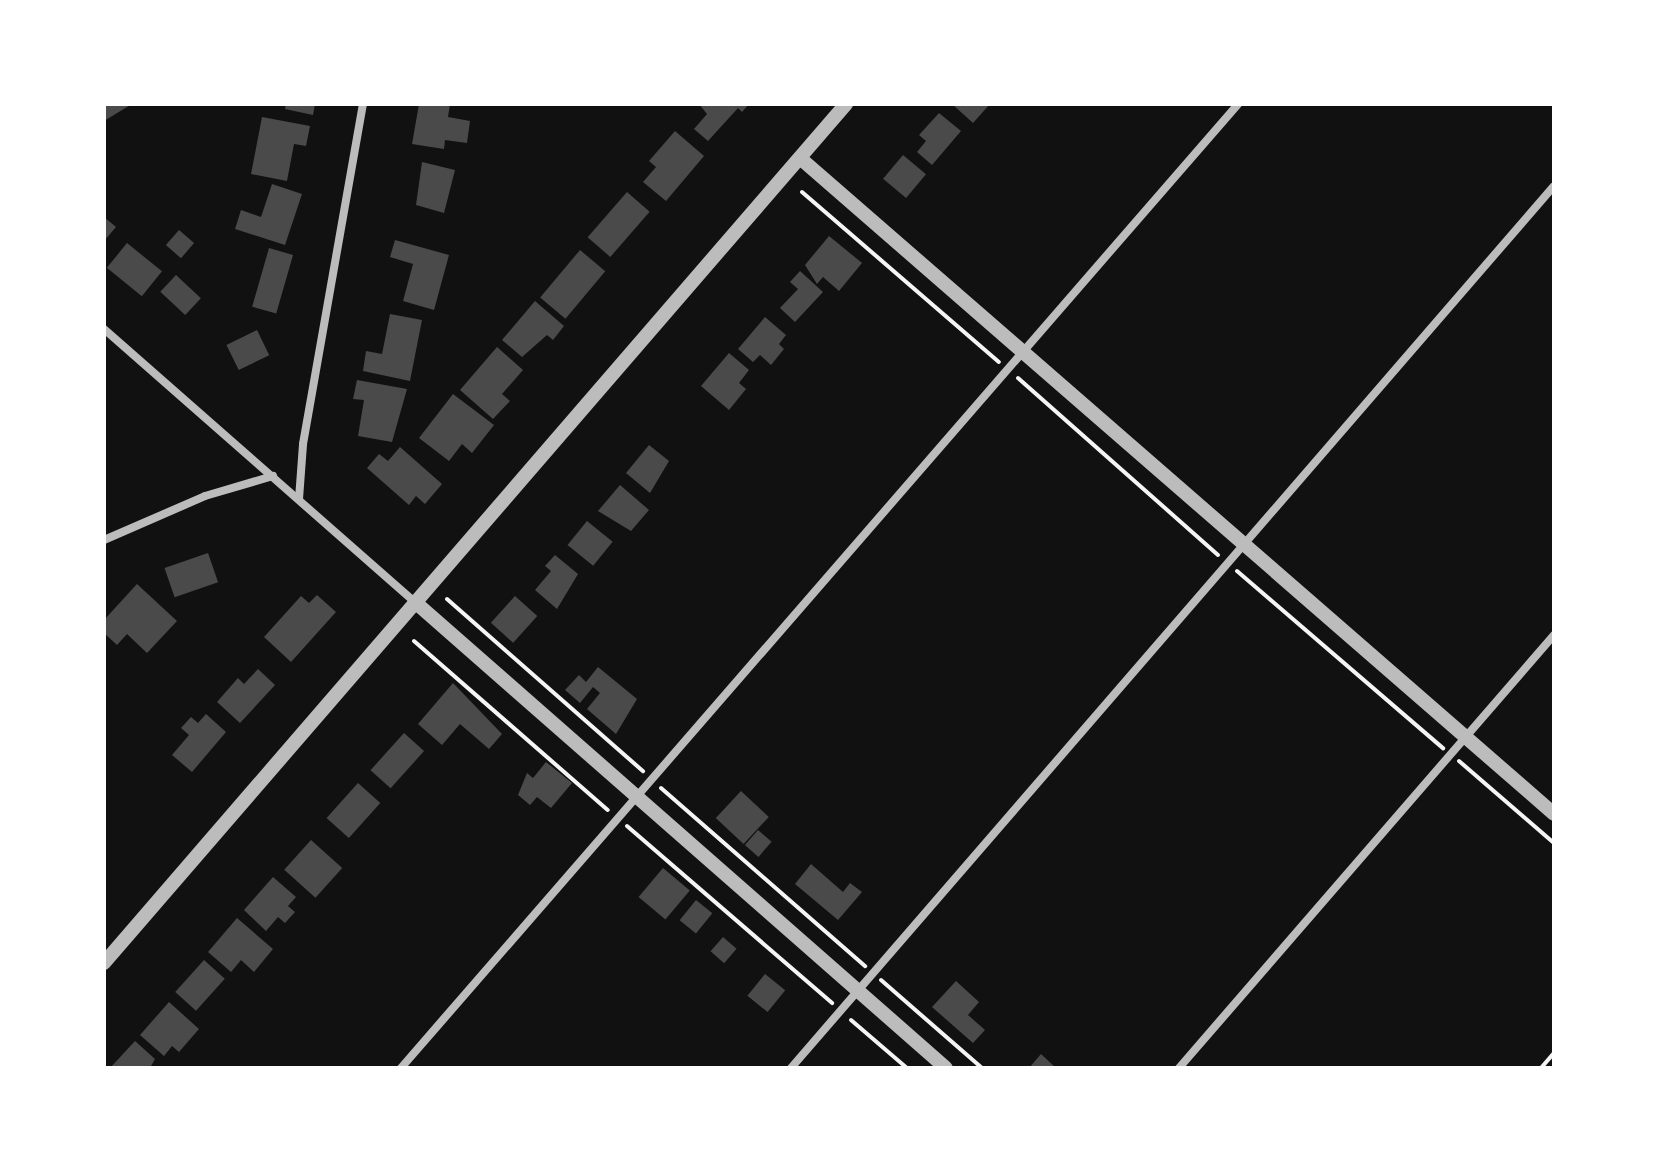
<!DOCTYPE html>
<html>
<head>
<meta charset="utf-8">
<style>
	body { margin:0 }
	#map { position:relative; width:1658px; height:1172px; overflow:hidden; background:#111; font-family:Signika,sans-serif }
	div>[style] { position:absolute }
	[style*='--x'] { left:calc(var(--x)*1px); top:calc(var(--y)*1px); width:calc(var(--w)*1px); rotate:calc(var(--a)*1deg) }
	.building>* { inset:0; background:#4a4a4a; transform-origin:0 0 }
	.path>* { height:4px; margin:-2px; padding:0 2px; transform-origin:2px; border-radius:2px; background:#f5f5f5 }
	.minor>* { height:8px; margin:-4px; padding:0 4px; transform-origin:4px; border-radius:4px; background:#bcbcbc }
	.tertiary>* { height:14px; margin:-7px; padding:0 7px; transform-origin:7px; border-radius:7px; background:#bcbcbc }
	span { translate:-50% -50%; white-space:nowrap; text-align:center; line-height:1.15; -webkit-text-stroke:8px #fff; paint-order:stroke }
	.frame { position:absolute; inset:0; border:106px solid #fff; pointer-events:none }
</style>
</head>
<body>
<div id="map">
	<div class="building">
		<div style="clip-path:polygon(104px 104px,132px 104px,104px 121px)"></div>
		<div style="clip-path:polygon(286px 104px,315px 104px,313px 115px,285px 109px)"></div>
		<div style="clip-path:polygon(419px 104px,450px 104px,448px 117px,470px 121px,467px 143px,445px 140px,444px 149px,412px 144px)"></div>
		<div style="clip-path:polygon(699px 104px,749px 104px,742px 112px,738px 108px,708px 141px,694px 129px,707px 114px)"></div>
		<div style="clip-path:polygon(952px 104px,990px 104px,973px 123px)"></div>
		<div style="clip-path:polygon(939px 113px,961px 131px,932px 165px,917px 152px,926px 141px,919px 135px)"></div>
		<div style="clip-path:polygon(262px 117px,310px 126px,306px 146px,294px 144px,287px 181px,251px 174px)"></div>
		<div style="clip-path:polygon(675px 131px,704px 156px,666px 201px,643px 182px,656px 167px,649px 161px)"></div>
		<div style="left:903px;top:155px;width:30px;height:31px;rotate:40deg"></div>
		<div style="clip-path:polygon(422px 162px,455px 170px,444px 213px,416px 205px)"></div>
		<div style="clip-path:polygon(272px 184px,302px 194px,285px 245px,235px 229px,241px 210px,261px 217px)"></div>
		<div style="left:627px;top:192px;width:30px;height:60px;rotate:41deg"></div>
		<div style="clip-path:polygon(104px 217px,116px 227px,104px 241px)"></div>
		<div style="left:179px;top:230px;width:20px;height:20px;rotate:41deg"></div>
		<div style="clip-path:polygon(829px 236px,862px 263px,839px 291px,823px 277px,817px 284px,805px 265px)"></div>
		<div style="clip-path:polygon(395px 240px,449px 255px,434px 310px,403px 301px,413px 264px,390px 257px)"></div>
		<div style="left:127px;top:243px;width:45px;height:32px;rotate:39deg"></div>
		<div style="left:269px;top:248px;width:25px;height:61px;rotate:16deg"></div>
		<div style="left:580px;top:250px;width:33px;height:62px;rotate:40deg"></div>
		<div style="clip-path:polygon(800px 271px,823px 292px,795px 322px,780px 308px,798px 289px,790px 282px)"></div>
		<div style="left:176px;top:275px;width:34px;height:23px;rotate:43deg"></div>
		<div style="clip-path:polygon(535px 301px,564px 326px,553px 340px,547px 335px,522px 357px,502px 340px)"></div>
		<div style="clip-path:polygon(390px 314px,422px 320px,410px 381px,363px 371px,366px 351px,382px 354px)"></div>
		<div style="clip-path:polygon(765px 317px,786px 335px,779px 344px,784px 349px,771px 365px,760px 355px,753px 362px,738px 349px)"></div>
		<div style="left:257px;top:330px;width:28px;height:34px;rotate:64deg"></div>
		<div style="clip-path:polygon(497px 347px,523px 370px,502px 394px,510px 401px,493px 419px,460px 390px)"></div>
		<div style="clip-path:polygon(729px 353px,749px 370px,739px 383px,746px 389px,729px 410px,701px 386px)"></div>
		<div style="clip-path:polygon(357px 380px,407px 389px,392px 442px,358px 436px,364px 400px,353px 399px)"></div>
		<div style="clip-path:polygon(453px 394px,494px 425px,472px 453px,462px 444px,449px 461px,419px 438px)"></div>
		<div style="clip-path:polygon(649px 445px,669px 461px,650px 493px,626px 473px)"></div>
		<div style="clip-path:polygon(400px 447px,442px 484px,425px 504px,416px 496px,409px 505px,367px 468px,379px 454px,388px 461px)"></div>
		<div style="clip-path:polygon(620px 485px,649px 510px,631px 531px,598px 511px)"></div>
		<div style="left:587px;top:521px;width:33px;height:31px;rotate:39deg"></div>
		<div style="left:208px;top:553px;width:31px;height:46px;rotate:71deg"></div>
		<div style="clip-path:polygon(555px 555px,578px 574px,557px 609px,535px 590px,551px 571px,545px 566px)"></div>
		<div style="clip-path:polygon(137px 584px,177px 621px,147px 653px,127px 634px,117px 645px,104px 633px,104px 620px)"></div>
		<div style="clip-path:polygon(317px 595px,336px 612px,291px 662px,264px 637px,301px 596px,309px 603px)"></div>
		<div style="left:515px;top:596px;width:30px;height:36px;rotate:42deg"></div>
		<div style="clip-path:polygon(598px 667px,637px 699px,616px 734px,587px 709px,600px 693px,593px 687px,580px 703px,565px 690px,579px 675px,586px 682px)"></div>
		<div style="clip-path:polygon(258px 669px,275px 685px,240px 723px,217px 702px,238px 678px,244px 684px)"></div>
		<div style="clip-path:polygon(453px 683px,502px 734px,489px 749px,460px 724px,442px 745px,418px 724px)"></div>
		<div style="clip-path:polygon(206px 714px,226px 732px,192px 772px,172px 755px,189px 735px,181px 728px,191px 717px,198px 723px)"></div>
		<div style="left:404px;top:733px;width:27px;height:50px;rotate:42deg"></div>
		<div style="clip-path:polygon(546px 762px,572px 783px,551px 808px,537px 797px,530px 805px,518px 795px,527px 773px,533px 778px)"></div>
		<div style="left:358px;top:783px;width:30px;height:47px;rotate:42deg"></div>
		<div style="left:741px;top:791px;width:38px;height:37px;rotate:43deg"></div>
		<div style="left:758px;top:830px;width:18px;height:20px;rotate:41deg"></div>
		<div style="left:311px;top:840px;width:42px;height:40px;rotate:42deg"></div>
		<div style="clip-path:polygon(811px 864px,843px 892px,850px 883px,862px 892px,838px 920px,795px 884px)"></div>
		<div style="left:663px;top:868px;width:35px;height:38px;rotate:40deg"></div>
		<div style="clip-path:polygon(273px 877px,296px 897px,288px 906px,295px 912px,285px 923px,278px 917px,266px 931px,244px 910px)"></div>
		<div style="left:696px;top:900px;width:21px;height:26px;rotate:39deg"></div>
		<div style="clip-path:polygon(237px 918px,273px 949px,254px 972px,241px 960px,231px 972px,208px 952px)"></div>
		<div style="left:723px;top:937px;width:18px;height:19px;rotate:41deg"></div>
		<div style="left:204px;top:960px;width:28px;height:43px;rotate:42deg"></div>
		<div style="left:765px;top:974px;width:26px;height:28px;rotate:39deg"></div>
		<div style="clip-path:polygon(956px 981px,979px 1002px,968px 1015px,985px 1030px,973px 1043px,932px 1007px)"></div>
		<div style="clip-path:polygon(169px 1002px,199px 1029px,179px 1052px,172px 1046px,164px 1056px,140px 1035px)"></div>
		<div style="clip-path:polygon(135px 1041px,155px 1059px,150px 1068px,110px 1068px)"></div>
		<div style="clip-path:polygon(1041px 1054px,1056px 1068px,1029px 1068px)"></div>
	</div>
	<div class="path">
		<div style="--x:802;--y:192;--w:260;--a:40.8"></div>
		<div style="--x:1018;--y:378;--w:267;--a:41.5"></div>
		<div style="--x:1237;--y:571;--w:272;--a:40.7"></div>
		<div style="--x:447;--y:599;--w:261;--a:41.3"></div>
		<div style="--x:414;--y:641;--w:257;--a:41.1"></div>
		<div style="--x:1459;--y:761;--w:125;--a:40.8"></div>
		<div style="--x:661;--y:788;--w:271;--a:41.1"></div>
		<div style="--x:627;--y:826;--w:271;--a:40.8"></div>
		<div style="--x:881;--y:980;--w:134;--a:41.1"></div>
		<div style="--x:851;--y:1020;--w:74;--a:40.6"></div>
		<div style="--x:1541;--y:1068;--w:20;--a:-49"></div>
	</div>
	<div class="minor">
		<div style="--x:104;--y:329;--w:414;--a:41.3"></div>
		<div style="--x:299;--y:499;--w:55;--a:-85.8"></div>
		<div style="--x:303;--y:444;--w:345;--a:-80"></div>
		<div style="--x:104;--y:540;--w:110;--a:-23.5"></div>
		<div style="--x:205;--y:496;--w:71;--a:-16.4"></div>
		<div style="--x:401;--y:1068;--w:1277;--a:-49.03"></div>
		<div style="--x:791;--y:1068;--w:1166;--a:-49.14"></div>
		<div style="--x:1179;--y:1068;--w:573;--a:-49.11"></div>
	</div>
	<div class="tertiary">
		<div style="--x:800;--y:158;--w:999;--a:41.02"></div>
		<div style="--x:415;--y:602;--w:706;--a:41.27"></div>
		<div style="--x:104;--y:963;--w:1135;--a:-49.18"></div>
	</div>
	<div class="frame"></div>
</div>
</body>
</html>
